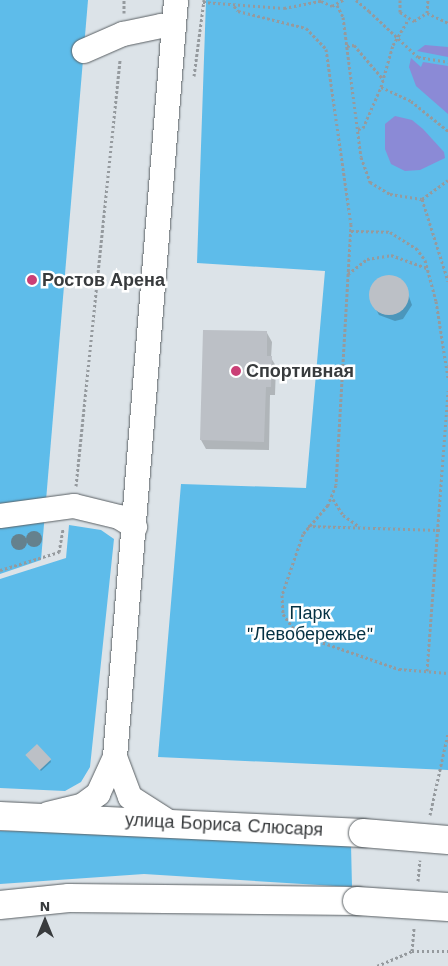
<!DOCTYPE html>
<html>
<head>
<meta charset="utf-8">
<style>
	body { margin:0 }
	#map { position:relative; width:448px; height:966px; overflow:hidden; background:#dce3e8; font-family:"Work Sans",sans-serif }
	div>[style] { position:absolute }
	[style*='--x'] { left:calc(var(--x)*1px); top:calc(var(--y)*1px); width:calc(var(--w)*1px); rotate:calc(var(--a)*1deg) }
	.green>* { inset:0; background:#5ebcea }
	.water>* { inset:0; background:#8b8ad6 }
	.shadow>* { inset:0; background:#0003 }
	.building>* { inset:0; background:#bcc0c6; transform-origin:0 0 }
	.round { border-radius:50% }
	.path>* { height:3px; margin-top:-1.5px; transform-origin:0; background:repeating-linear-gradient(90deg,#959a9e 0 2.5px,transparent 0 5px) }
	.roads { filter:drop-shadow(0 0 1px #5a6064) drop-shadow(0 0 1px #5a6064) }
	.minor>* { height:24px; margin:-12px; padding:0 12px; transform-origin:12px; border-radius:12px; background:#fff }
	.major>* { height:28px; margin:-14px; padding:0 14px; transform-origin:14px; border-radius:14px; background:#fff }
	.path-bridge>* { height:3px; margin-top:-1.5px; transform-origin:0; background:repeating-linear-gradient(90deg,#959a9e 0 2.5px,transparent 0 5px) }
	.bridges { filter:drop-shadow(0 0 1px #5a6064) drop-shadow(0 0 1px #5a6064) }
	.major-bridge>* { height:28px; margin:-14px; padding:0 14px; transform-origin:14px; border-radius:14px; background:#fff }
	.trees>* { width:16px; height:16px; margin:-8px; border-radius:50%; background:#65818d }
	.dots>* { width:14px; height:14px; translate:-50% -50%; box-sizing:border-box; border:2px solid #fff; border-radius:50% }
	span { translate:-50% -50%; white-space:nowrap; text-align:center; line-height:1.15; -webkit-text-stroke:5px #fff; paint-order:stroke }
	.poi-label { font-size:18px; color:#383b3d; font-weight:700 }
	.left { translate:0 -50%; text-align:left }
	.park-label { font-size:18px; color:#043143 }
	.street-label { font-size:18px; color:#383b3d }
	.north { position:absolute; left:20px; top:896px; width:50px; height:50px; -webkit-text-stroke:4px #fff; paint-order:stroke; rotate:0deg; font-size:14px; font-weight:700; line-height:20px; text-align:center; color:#383b3d }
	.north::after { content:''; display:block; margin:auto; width:18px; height:22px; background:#383b3d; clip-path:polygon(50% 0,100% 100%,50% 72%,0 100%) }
</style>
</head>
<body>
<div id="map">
	<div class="green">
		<div style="clip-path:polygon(0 0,88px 0,41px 560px,0 574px)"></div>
		<div style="clip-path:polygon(206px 0,448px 0,448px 770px,158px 757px,181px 484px,306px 488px,325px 271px,197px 263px)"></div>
		<div style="clip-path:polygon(69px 525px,101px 530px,114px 539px,90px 767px,81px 782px,65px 791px,0 788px,0 579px,66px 558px)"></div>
		<div style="clip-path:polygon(0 831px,190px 833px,351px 844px,352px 887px,144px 874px,0 884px)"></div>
	</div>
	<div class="water">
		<div style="clip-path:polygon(425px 45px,448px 47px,448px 57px,417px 51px)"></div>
		<div style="clip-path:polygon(411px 58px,421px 67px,423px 62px,448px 66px,448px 114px,416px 86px,409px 67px)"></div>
		<div style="clip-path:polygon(395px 116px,412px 120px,423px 129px,444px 152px,445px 158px,420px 170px,405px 171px,391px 164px,385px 149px,385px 124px)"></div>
	</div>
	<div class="shadow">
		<div style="clip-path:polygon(388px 276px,404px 283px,412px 305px,403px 319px,395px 321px,379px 315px,371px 300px,374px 284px)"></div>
		<div style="clip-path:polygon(267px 333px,272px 342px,271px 358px,276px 366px,275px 395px,270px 395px,269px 450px,206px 449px,201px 440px)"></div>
		<div style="clip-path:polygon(27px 755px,50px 759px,51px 762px,41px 771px)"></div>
	</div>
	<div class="building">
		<div class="round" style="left:369px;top:275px;width:40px;height:40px"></div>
		<div style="clip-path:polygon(203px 330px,267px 331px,267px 356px,272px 356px,271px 387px,266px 387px,264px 442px,200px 440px)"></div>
		<div style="left:37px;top:744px;width:21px;height:16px;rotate:47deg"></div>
	</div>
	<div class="path">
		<div style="--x:356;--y:0;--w:17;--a:40"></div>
		<div style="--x:400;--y:0;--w:12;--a:90"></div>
		<div style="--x:400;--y:12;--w:17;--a:33"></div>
		<div style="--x:414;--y:21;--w:15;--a:-32"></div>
		<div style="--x:427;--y:13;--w:13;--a:-86"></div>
		<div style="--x:321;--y:1;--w:12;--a:24"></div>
		<div style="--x:332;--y:6;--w:13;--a:-29"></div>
		<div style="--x:203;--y:2;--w:81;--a:4.2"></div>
		<div style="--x:284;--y:8;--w:38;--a:-11"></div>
		<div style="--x:337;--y:5;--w:13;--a:63"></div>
		<div style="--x:343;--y:17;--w:141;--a:82.7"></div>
		<div style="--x:361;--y:157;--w:27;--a:70"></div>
		<div style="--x:370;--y:182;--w:23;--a:31"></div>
		<div style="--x:390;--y:194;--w:32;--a:9"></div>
		<div style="--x:422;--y:199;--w:32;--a:-36"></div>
		<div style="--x:234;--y:6;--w:6;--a:51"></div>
		<div style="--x:238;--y:11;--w:70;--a:14"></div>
		<div style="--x:306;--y:28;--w:29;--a:46"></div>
		<div style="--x:326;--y:49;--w:177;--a:81.9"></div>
		<div style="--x:351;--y:224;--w:261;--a:93.3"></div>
		<div style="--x:336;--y:485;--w:22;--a:112"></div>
		<div style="--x:328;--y:505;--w:38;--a:131"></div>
		<div style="--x:303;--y:534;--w:65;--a:109"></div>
		<div style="--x:282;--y:595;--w:19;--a:87"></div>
		<div style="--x:283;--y:614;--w:19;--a:54"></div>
		<div style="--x:294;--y:629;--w:12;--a:35"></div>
		<div style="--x:304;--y:636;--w:101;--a:19.2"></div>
		<div style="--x:399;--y:669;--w:49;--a:4.7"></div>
		<div style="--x:124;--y:13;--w:13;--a:-90"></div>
		<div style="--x:427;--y:13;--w:23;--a:25"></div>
		<div style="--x:347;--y:46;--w:7;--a:-8"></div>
		<div style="--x:354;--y:45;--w:45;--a:49.5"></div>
		<div style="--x:194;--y:76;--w:77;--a:-82.5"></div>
		<div style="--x:381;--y:87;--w:33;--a:25"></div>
		<div style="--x:411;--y:101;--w:48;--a:39"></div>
		<div style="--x:358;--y:129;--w:5;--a:-11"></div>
		<div style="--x:363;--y:128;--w:45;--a:-66.3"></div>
		<div style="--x:381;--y:87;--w:44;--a:-74.1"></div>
		<div style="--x:393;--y:45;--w:29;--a:-59"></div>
		<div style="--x:422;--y:199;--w:86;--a:72.4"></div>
		<div style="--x:351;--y:231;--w:39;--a:1"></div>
		<div style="--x:390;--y:232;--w:31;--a:32"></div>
		<div style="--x:416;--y:248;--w:15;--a:53"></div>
		<div style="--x:425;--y:260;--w:42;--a:75"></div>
		<div style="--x:436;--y:301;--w:78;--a:81.1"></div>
		<div style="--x:348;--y:274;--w:24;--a:-38"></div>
		<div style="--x:367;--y:259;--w:24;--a:-9"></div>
		<div style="--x:391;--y:255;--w:38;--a:20"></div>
		<div style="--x:76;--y:486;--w:429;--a:-84.1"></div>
		<div style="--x:333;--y:499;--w:19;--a:58"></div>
		<div style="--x:343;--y:515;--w:19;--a:35"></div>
		<div style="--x:308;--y:526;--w:132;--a:1.7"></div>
		<div style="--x:0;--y:570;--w:62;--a:-17"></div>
		<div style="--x:59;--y:552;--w:23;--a:-80"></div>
		<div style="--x:427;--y:671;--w:281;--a:-85.7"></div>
		<div style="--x:430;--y:815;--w:84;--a:-77.6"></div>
		<div style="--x:418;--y:881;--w:21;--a:-85"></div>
		<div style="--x:412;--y:951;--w:23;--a:-85"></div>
		<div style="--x:377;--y:966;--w:38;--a:-23"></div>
		<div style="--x:412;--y:951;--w:36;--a:0"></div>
	</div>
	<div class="roads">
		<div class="minor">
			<div style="--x:84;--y:51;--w:43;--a:-23.6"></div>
			<div style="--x:123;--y:34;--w:39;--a:-12"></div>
			<div style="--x:161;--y:26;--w:13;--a:4"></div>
			<div style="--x:0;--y:516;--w:75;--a:-7.7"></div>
			<div style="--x:74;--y:506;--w:46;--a:13.7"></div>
			<div style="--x:119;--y:517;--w:19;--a:32"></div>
			<div style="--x:115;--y:757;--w:43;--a:69.4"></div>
			<div style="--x:130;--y:797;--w:46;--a:32.7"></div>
			<div style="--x:48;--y:814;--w:36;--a:-14"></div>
			<div style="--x:83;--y:805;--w:19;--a:-36"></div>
			<div style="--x:98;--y:794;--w:41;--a:-65.3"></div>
			<div style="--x:115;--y:757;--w:759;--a:-85.39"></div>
		</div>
		<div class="major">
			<div style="--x:0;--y:816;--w:363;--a:2.7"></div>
			<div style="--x:0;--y:905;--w:69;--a:-5.8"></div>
			<div style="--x:69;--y:898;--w:288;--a:0.6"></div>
		</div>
	</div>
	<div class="path-bridge">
		<div style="--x:369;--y:11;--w:67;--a:43.2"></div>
		<div style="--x:418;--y:57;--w:30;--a:9"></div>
	</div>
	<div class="bridges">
		<div class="major-bridge">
			<div style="--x:363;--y:833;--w:85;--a:4.7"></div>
			<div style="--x:357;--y:901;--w:91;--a:3.8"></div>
		</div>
	</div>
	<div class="trees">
		<div style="left:34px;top:539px"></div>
		<div style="left:19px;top:542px"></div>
	</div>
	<div class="dots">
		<div style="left:32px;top:280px;background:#ca3f76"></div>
		<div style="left:236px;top:371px;background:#ca3f76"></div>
	</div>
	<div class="poi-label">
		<span class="left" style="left:42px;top:280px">Ростов Арена</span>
		<span class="left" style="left:246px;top:371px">Спортивная</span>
	</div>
	<div class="park-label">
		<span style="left:310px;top:624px">Парк<br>"Левобережье"</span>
	</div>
	<div class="street-label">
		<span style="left:224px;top:825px;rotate:3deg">улица Бориса Слюсаря</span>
	</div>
	<div class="north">N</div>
</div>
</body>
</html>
